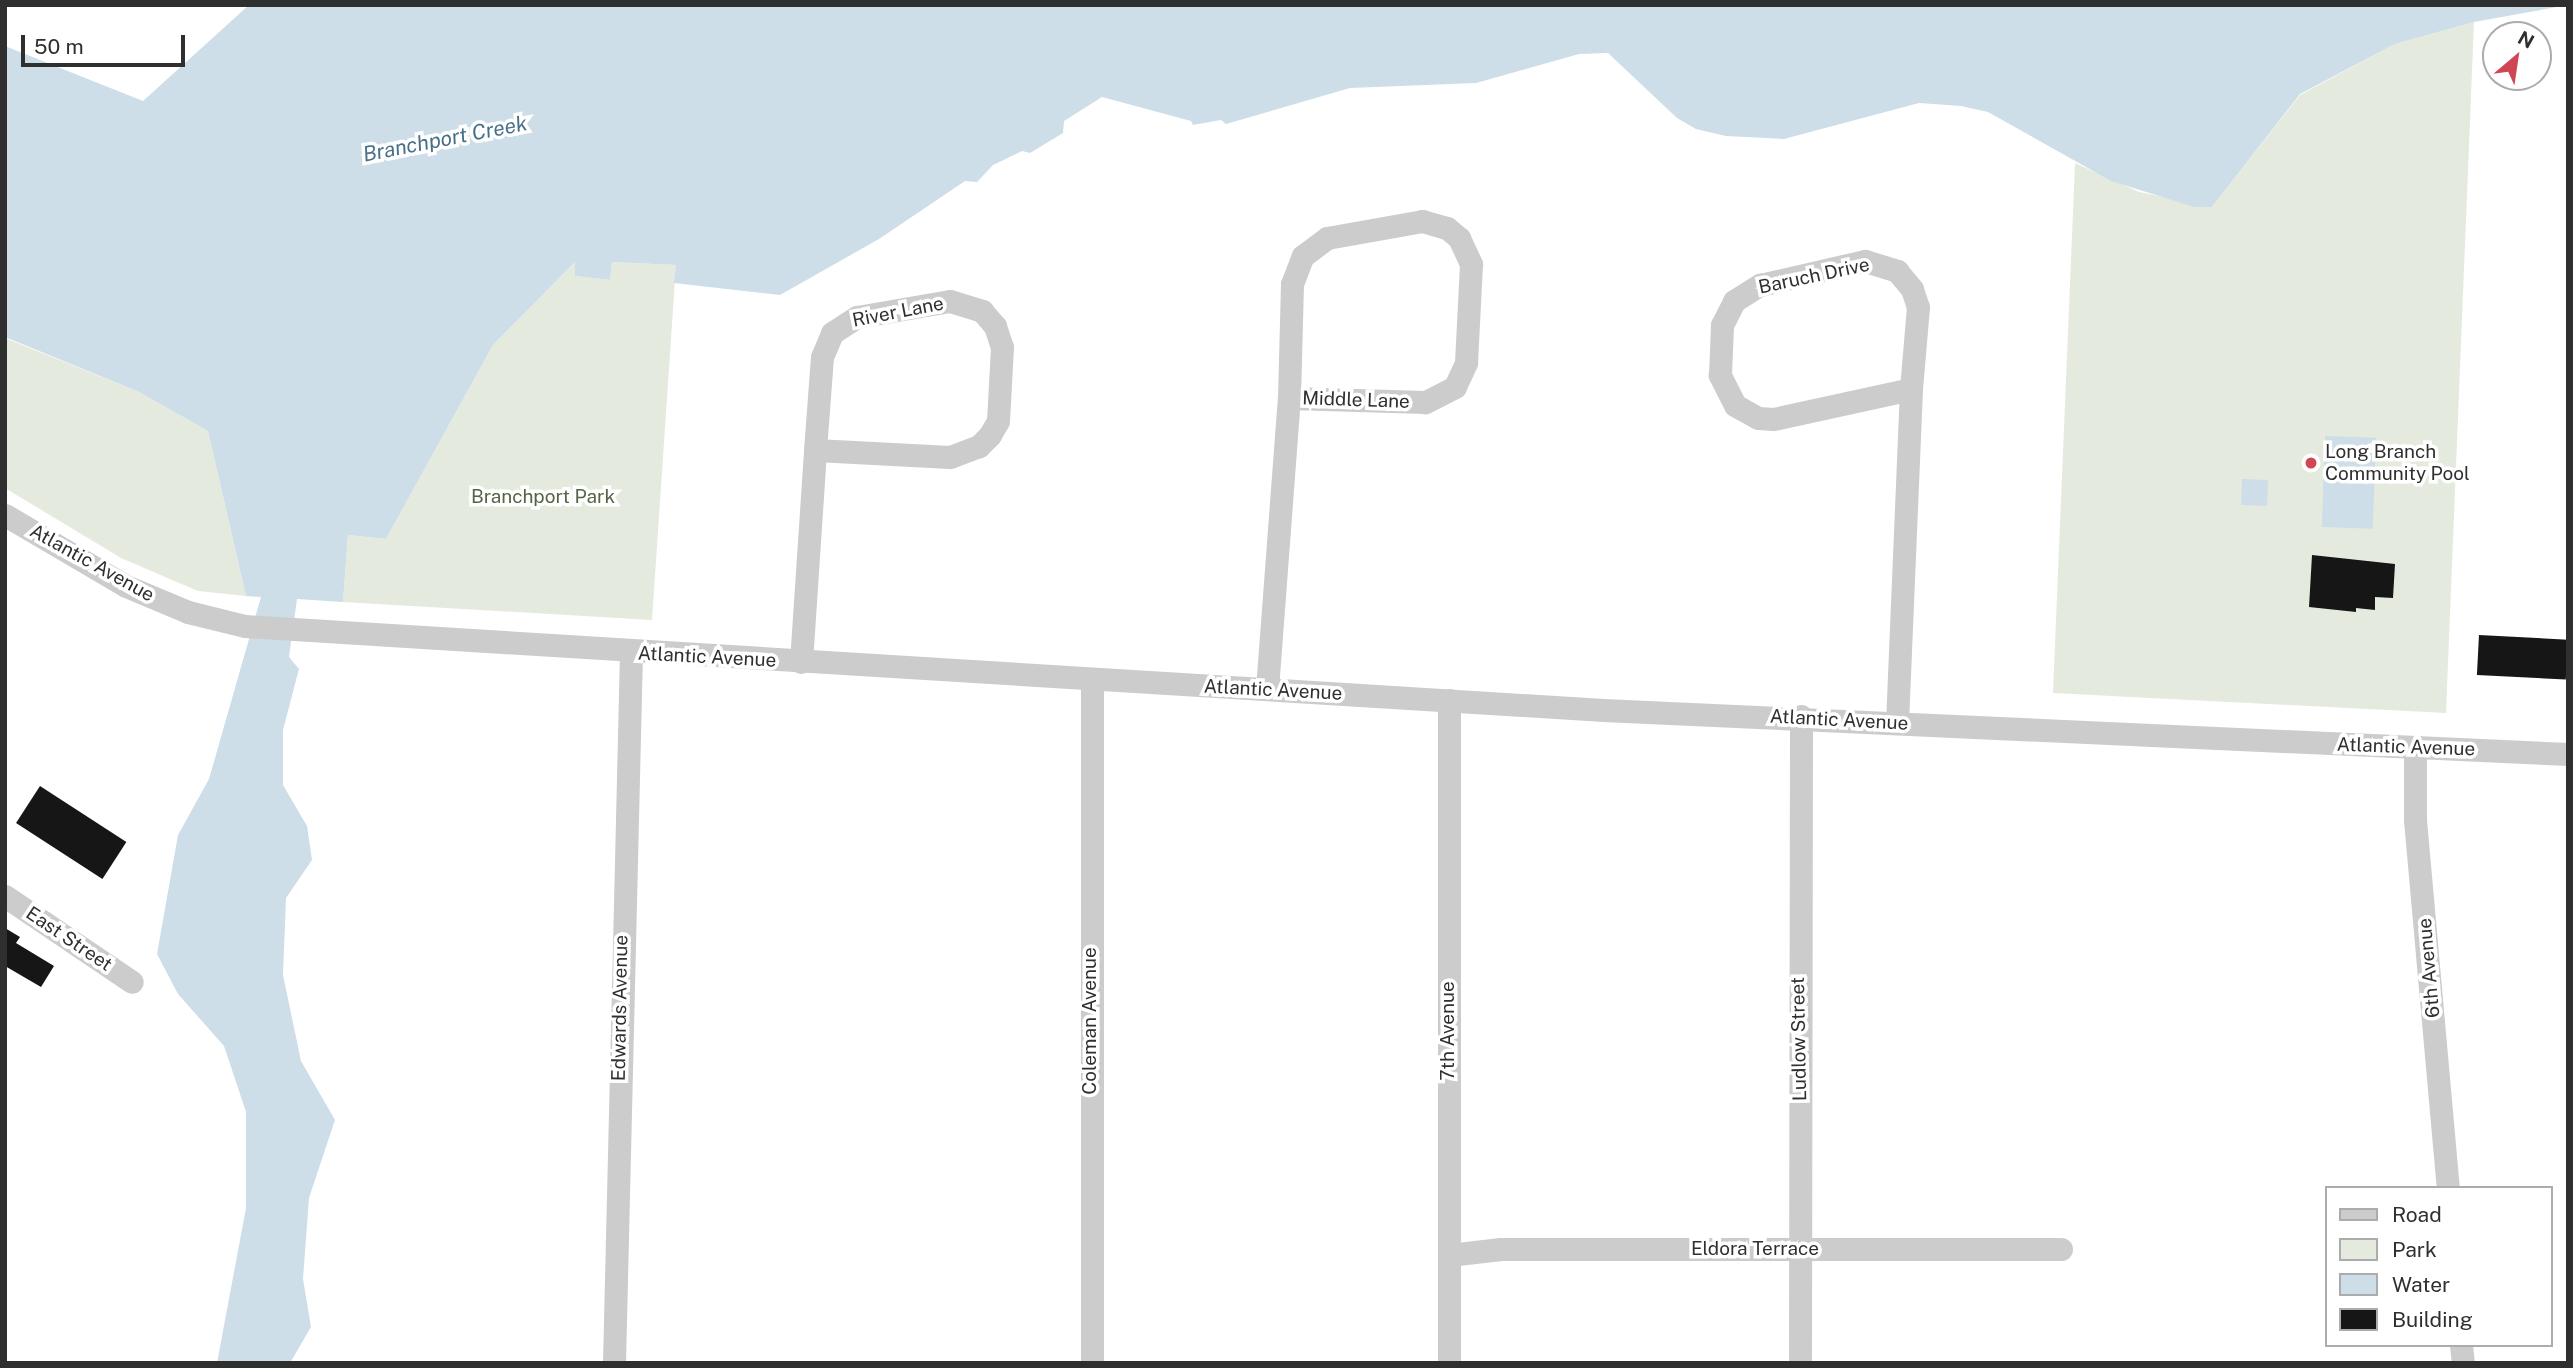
<!DOCTYPE html>
<html>
<head>
<meta charset="utf-8">
<style>
	body { margin:0 }
	#map { position:relative; width:2573px; height:1368px; overflow:hidden; background:#fff; font-family:"Public Sans",sans-serif }
	div>[style] { position:absolute }
	[style*='--x'] { left:calc(var(--x)*1px); top:calc(var(--y)*1px); width:calc(var(--w)*1px); rotate:calc(var(--a)*1deg) }
	.green>* { inset:0; background:#e5eade }
	.water>* { inset:0; background:#cddee8; transform-origin:0 0 }
	.building>* { inset:0; background:#161616; transform-origin:0 0 }
	.minor>* { height:23px; margin:-11.5px; padding:0 11.5px; transform-origin:11.5px; border-radius:11.5px; background:#ccc }
	.dots>* { width:19px; height:19px; translate:-50% -50%; box-sizing:border-box; border:4px solid #fff; border-radius:50% }
	span { translate:-50% -50%; white-space:nowrap; text-align:center; line-height:1.15; -webkit-text-stroke:7px #fff; paint-order:stroke }
	.street-label { font-size:19px; color:#2f2f2f }
	.poi-label { font-size:19px; color:#2f2f2f }
	.left { translate:0 -50%; text-align:left }
	.park-label { font-size:19px; color:#536542 }
	.water-label { font-size:21px; color:#477087; font-style:italic }
	.frame { position:absolute; inset:0; border:7px solid #2f2f2f; pointer-events:none }
	.legend { position:absolute; left:2325px; top:1186px; width:228px; height:161px; box-sizing:border-box; background:#fff; border:2px solid #acacac; margin:0; padding:9px 12px; list-style:none; font-size:21px; color:#2f2f2f }
	.legend li { display:flex; align-items:center; gap:14px; height:35px }
	.legend b { width:35px; border:2px solid #acacac }
	.north { position:absolute; left:2482px; top:21px; width:70px; height:70px; box-sizing:border-box; background:#fff; border:2px solid #acacac; border-radius:50%; rotate:29deg; font-size:19px; font-weight:700; line-height:28px; text-align:center; color:#2f2f2f }
	.north::after { content:''; display:block; margin:auto; width:24px; height:32px; background:#cf4755; clip-path:polygon(50% 0,100% 100%,50% 72%,0 100%) }
	.scale { position:absolute; left:21px; top:35px; width:164px; height:32px; box-sizing:border-box; border:4px solid #2f2f2f; border-top:0; padding-left:9px; font-size:21px; line-height:24px; white-space:nowrap; color:#2f2f2f; -webkit-text-stroke:5px #fff; paint-order:stroke }
</style>
</head>
<body>
<div id="map">
	<div class="green">
		<div style="clip-path:polygon(2474px 22px,2446px 713px,2053px 693px,2075px 163px,2139px 192px,2212px 207px,2300px 95px,2395px 44px)"></div>
		<div style="clip-path:polygon(576px 261px,575px 276px,610px 280px,612px 262px,676px 265px,652px 620px,343px 602px,348px 535px,386px 539px,493px 345px)"></div>
		<div style="clip-path:polygon(5px 338px,139px 392px,208px 431px,246px 596px,198px 591px,121px 558px,5px 488px)"></div>
	</div>
	<div class="water">
		<div style="clip-path:polygon(249px 5px,2568px 5px,2474px 22px,2395px 44px,2300px 94px,2212px 207px,2194px 207px,2111px 181px,1988px 112px,1961px 106px,1919px 103px,1784px 139px,1726px 136px,1696px 129px,1677px 118px,1608px 53px,1579px 54px,1476px 83px,1350px 88px,1226px 124px,1221px 120px,1193px 125px,1191px 121px,1102px 97px,1064px 121px,1063px 133px,1030px 153px,1022px 151px,993px 165px,977px 182px,965px 181px,879px 239px,780px 295px,674px 283px,676px 265px,612px 262px,610px 280px,575px 276px,575px 262px,493px 345px,386px 539px,348px 535px,343px 602px,297px 599px,289px 657px,299px 669px,283px 730px,283px 785px,307px 826px,312px 860px,286px 898px,283px 975px,301px 1061px,335px 1120px,309px 1198px,303px 1279px,311px 1327px,290px 1363px,217px 1363px,246px 1208px,246px 1112px,224px 1046px,178px 994px,157px 954px,178px 835px,209px 779px,261px 597px,246px 596px,208px 431px,139px 392px,5px 337px,5px 46px,143px 101px)"></div>
		<div style="left:2325px;top:436px;width:51px;height:91px;rotate:2deg"></div>
		<div style="left:2242px;top:479px;width:26px;height:26px;rotate:2deg"></div>
	</div>
	<div class="building">
		<div style="clip-path:polygon(2312px 555px,2395px 564px,2393px 598px,2375px 597px,2375px 610px,2356px 608px,2356px 612px,2309px 607px)"></div>
		<div style="left:2479px;top:635px;width:89px;height:40px;rotate:3deg"></div>
		<div style="left:40px;top:786px;width:103px;height:44px;rotate:33deg"></div>
		<div style="clip-path:polygon(5px 928px,20px 937px,16px 943px,54px 966px,41px 987px,5px 966px)"></div>
	</div>
	<div class="minor">
		<div style="--x:1422;--y:221;--w:26;--a:16"></div>
		<div style="--x:1447;--y:228;--w:16;--a:40"></div>
		<div style="--x:1459;--y:238;--w:29;--a:65"></div>
		<div style="--x:1471;--y:264;--w:99;--a:92.9"></div>
		<div style="--x:1466;--y:363;--w:26;--a:115"></div>
		<div style="--x:1455;--y:387;--w:34;--a:153"></div>
		<div style="--x:1425;--y:402;--w:136;--a:-178.3"></div>
		<div style="--x:1289;--y:398;--w:114;--a:-88.5"></div>
		<div style="--x:1292;--y:284;--w:30;--a:-69"></div>
		<div style="--x:1303;--y:256;--w:30;--a:-37"></div>
		<div style="--x:1327;--y:238;--w:97;--a:-10.1"></div>
		<div style="--x:1865;--y:261;--w:34;--a:17"></div>
		<div style="--x:1897;--y:271;--w:23;--a:50"></div>
		<div style="--x:1912;--y:289;--w:19;--a:72"></div>
		<div style="--x:1918;--y:307;--w:82;--a:94.9"></div>
		<div style="--x:1911;--y:389;--w:141;--a:167.7"></div>
		<div style="--x:1773;--y:419;--w:15;--a:-176"></div>
		<div style="--x:1758;--y:418;--w:26;--a:-151"></div>
		<div style="--x:1735;--y:405;--w:34;--a:-117"></div>
		<div style="--x:1720;--y:375;--w:50;--a:-87.7"></div>
		<div style="--x:1722;--y:325;--w:27;--a:-63"></div>
		<div style="--x:1734;--y:301;--w:31;--a:-32"></div>
		<div style="--x:1760;--y:285;--w:108;--a:-12.9"></div>
		<div style="--x:950;--y:301;--w:34;--a:17"></div>
		<div style="--x:982;--y:311;--w:20;--a:49"></div>
		<div style="--x:995;--y:326;--w:22;--a:72"></div>
		<div style="--x:1002;--y:347;--w:74;--a:93.1"></div>
		<div style="--x:998;--y:421;--w:16;--a:120"></div>
		<div style="--x:990;--y:435;--w:16;--a:135"></div>
		<div style="--x:979;--y:446;--w:31;--a:159"></div>
		<div style="--x:950;--y:457;--w:135;--a:-177"></div>
		<div style="--x:815;--y:450;--w:93;--a:-85.7"></div>
		<div style="--x:822;--y:357;--w:26;--a:-67"></div>
		<div style="--x:832;--y:333;--w:30;--a:-33"></div>
		<div style="--x:857;--y:317;--w:94;--a:-9.8"></div>
		<div style="--x:5;--y:515;--w:140;--a:30.4"></div>
		<div style="--x:126;--y:586;--w:67;--a:22.8"></div>
		<div style="--x:188;--y:612;--w:59;--a:13.8"></div>
		<div style="--x:245;--y:626;--w:1361;--a:3.54"></div>
		<div style="--x:1603;--y:710;--w:966;--a:2.61"></div>
		<div style="--x:801;--y:662;--w:212;--a:-86.2"></div>
		<div style="--x:1092;--y:680;--w:683;--a:90"></div>
		<div style="--x:1267;--y:689;--w:292;--a:-85.7"></div>
		<div style="--x:1897;--y:723;--w:334;--a:-87.6"></div>
		<div style="--x:2415;--y:749;--w:71;--a:90"></div>
		<div style="--x:2415;--y:820;--w:369;--a:84.9"></div>
		<div style="--x:5;--y:896;--w:153;--a:34.1"></div>
		<div style="--x:1449;--y:1255;--w:52;--a:-6.6"></div>
		<div style="--x:1501;--y:1249;--w:560;--a:0"></div>
		<div style="--x:2461;--y:1345;--w:18;--a:84"></div>
		<div style="--x:614;--y:1363;--w:711;--a:-88.63"></div>
		<div style="--x:1449;--y:1363;--w:663;--a:-90"></div>
		<div style="--x:1800;--y:1363;--w:647;--a:-89.91"></div>
	</div>
	<div class="dots">
		<div style="left:2311px;top:463px;background:#cf4755"></div>
	</div>
	<div class="street-label">
		<span style="left:1814px;top:276px;rotate:-12deg">Baruch Drive</span>
		<span style="left:898px;top:312px;rotate:-11deg">River Lane</span>
		<span style="left:1356px;top:400px;rotate:2deg">Middle Lane</span>
		<span style="left:92px;top:563px;rotate:29deg">Atlantic Avenue</span>
		<span style="left:707px;top:657px;rotate:3deg">Atlantic Avenue</span>
		<span style="left:1273px;top:690px;rotate:3deg">Atlantic Avenue</span>
		<span style="left:1839px;top:720px;rotate:3deg">Atlantic Avenue</span>
		<span style="left:2406px;top:747px;rotate:2deg">Atlantic Avenue</span>
		<span style="left:69px;top:939px;rotate:34deg">East Street</span>
		<span style="left:2429px;top:968px;rotate:-95deg">6th Avenue</span>
		<span style="left:620px;top:1008px;rotate:-89deg">Edwards Avenue</span>
		<span style="left:1090px;top:1021px;rotate:-90deg">Coleman Avenue</span>
		<span style="left:1448px;top:1031px;rotate:-90deg">7th Avenue</span>
		<span style="left:1799px;top:1039px;rotate:-91deg">Ludlow Street</span>
		<span style="left:1755px;top:1249px">Eldora Terrace</span>
	</div>
	<div class="poi-label">
		<span class="left" style="left:2325px;top:463px">Long Branch<br>Community Pool</span>
	</div>
	<div class="park-label">
		<span style="left:543px;top:497px">Branchport Park</span>
	</div>
	<div class="water-label">
		<span style="left:445px;top:139px;rotate:-11deg">Branchport Creek</span>
	</div>
	<div class="frame"></div>
	<ul class="legend">
	<li><b style="height:9px;background:#ccc"></b>Road</li>
	<li><b style="height:19px;background:#e5eade"></b>Park</li>
	<li><b style="height:19px;background:#cddee8"></b>Water</li>
	<li><b style="height:19px;background:#161616"></b>Building</li>
	</ul>
	<div class="north">N</div>
	<div class="scale">50 m</div>
</div>
</body>
</html>
